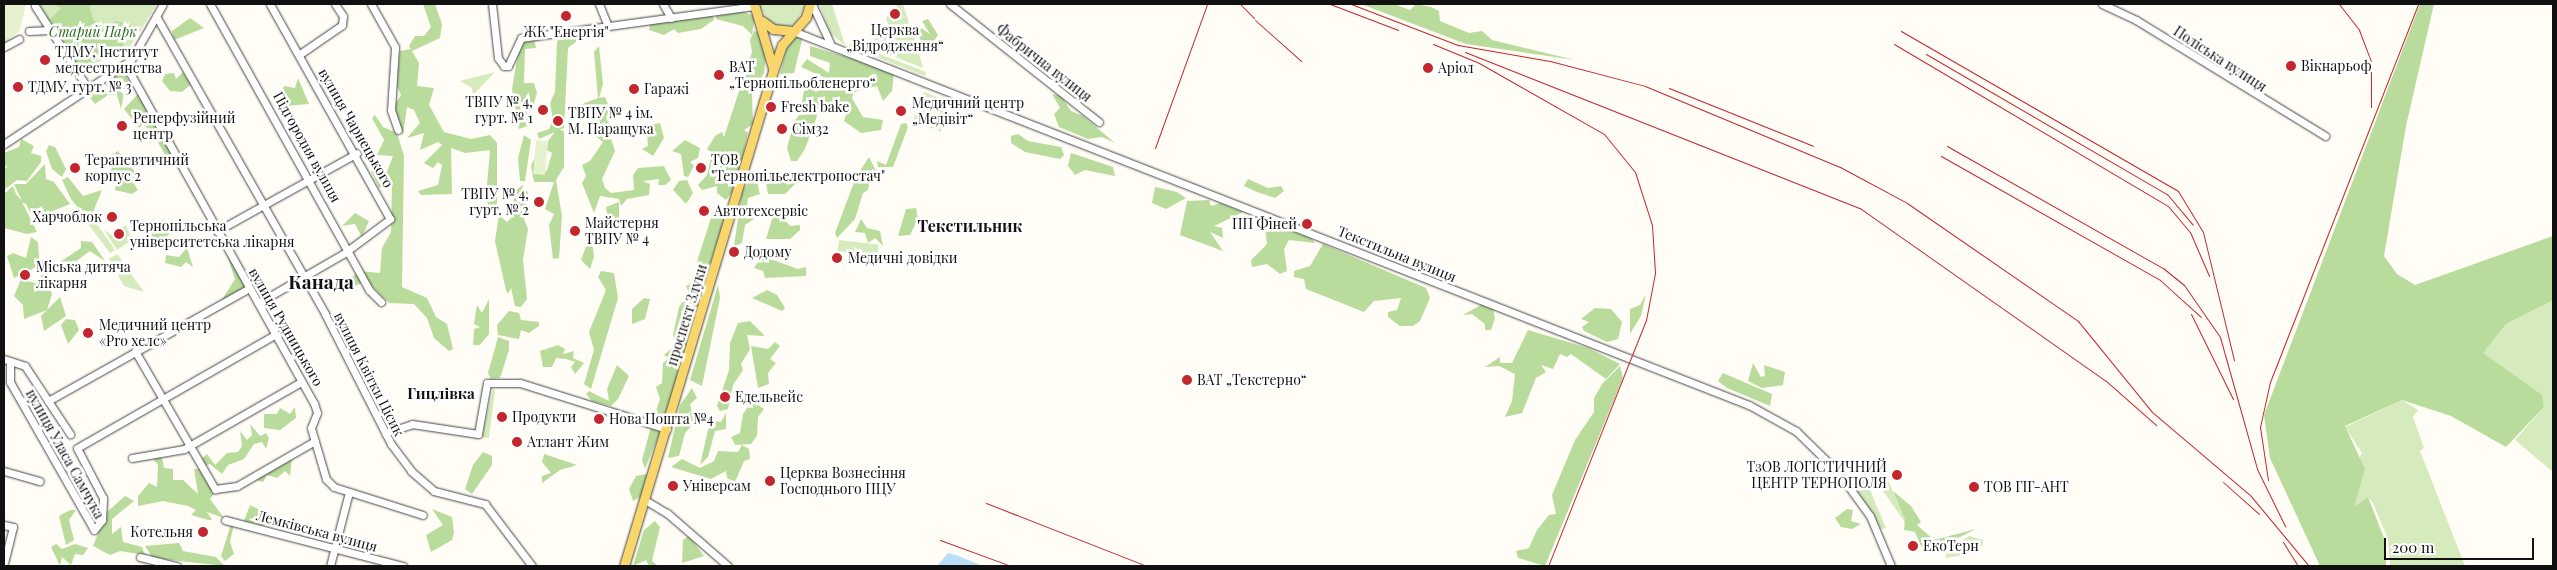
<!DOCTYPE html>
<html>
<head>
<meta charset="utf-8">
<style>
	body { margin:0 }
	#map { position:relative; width:2557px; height:570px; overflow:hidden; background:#fffdf5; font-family:"Playfair Display",serif }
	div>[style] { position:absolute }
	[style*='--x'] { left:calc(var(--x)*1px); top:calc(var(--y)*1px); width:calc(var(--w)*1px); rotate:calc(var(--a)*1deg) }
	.green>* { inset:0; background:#d5ebbd; transform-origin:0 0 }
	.forest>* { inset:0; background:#b9dc9c; transform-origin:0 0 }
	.pitch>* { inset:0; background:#e6f2cf; transform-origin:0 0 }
	.water>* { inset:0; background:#b9e0f7 }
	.stream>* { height:1px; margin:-0.5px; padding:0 0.5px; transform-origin:0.5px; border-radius:0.5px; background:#b9e0f7 }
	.roads { filter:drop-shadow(0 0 1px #444) drop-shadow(0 0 1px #444) }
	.minor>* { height:7px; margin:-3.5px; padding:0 3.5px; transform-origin:3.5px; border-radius:3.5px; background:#fff }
	.major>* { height:9px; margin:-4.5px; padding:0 4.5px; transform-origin:4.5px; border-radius:4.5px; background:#f9d66b }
	.rail>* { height:1px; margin:-0.5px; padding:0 0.5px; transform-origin:0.5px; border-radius:0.5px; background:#c4262e }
	.dots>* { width:14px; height:14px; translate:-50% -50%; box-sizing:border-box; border:2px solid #fff; border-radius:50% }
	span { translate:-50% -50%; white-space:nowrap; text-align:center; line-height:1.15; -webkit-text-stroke:5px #fff; paint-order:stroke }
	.poi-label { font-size:14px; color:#111 }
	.left { translate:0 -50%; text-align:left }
	.right { translate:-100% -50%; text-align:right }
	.park-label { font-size:14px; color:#2f6b1f; font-style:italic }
	.street-label { font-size:14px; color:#111 }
	.neighbourhood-label { font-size:15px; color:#111; font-weight:700 }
	.quarter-label { font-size:16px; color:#111; font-weight:700 }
	.district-label { font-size:19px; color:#111; font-weight:700 }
	.frame { position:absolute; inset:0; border:5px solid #111; pointer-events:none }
	.scale { position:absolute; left:2384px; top:538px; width:150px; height:22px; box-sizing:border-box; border:2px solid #111; border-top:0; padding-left:6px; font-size:15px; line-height:18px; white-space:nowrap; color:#111; -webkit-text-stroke:4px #fff; paint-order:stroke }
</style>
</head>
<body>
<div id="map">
	<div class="green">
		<div style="clip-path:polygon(36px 4px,157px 4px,128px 50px,86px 67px)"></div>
		<div style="clip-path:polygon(759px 4px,806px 4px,796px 23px,786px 28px,768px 22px)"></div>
		<div style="clip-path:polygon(819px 4px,832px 4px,845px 45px,831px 34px)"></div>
		<div style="clip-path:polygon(896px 4px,903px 4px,909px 23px,890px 30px,886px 18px,890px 14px,893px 22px,902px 18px)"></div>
		<div style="clip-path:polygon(911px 26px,923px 68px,867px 46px,867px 42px)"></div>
		<div style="clip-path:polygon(851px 43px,926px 72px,925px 76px,849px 46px)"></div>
		<div style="clip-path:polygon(495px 72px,473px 95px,472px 88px,460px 81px)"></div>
		<div style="left:924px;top:92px;width:30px;height:31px;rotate:21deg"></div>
		<div style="clip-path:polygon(92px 217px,115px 250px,110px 253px,88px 224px)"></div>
		<div style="clip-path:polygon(126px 225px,132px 240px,117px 250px,104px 230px,111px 235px)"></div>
		<div style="left:839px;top:240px;width:40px;height:11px;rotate:7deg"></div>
		<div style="clip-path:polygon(117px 254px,144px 292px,124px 286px,109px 259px)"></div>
		<div style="clip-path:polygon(2553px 300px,2553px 472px,2515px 440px,2544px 407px,2482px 353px,2506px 324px)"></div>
		<div style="clip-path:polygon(493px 388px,495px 391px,489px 438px,482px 437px)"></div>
		<div style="clip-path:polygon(2402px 400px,2418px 410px,2413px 417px,2424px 448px,2420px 451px,2465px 566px,2390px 566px,2388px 539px,2373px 503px,2368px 497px,2354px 508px,2357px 462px,2362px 453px,2345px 427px)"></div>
		<div style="clip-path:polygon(1881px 465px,1908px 525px,1912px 532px,1866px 467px)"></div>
		<div style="clip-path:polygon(1855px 468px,1865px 478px,1886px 528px,1881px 529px,1847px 477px)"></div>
		<div style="clip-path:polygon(1969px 536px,1983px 540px,1983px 545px,1969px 554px,1946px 558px,1946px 551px)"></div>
	</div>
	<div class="forest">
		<div style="clip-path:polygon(53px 4px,98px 4px,89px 6px,94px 21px,108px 27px,116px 21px,129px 24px,132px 27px,123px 43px,123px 57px,115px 60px,110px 55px,79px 67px,50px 19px,61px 8px)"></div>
		<div style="clip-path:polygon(423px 4px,435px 4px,442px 24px,440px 38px,412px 51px,419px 63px,417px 86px,434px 88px,429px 105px,444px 132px,471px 139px,490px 135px,497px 143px,497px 202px,492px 218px,486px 197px,490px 150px,465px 153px,451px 148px,452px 194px,421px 195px,418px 191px,438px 185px,442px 165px,438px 162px,433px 168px,424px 163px,442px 145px,438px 142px,420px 150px,424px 133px,407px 138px,420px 123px,414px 110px,407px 107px,403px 135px,394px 106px,401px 95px,396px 84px,400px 51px,411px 49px,409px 46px,415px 36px,424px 36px,431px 27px)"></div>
		<div style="clip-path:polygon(1361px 4px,1394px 4px,1410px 10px,1416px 4px,1431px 7px,1439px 11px,1440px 21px,1469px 33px,1482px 31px,1492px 40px,1575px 60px,1466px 44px)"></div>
		<div style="clip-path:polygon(2420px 4px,2434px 4px,2406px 126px,2384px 256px,2397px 274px,2415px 285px,2553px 236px,2553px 300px,2506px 324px,2483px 353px,2542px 395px,2544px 407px,2506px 447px,2451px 416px,2402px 400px,2345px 426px,2365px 469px,2354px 507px,2368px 497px,2386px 543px,2386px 566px,2320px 566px,2270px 458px,2264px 415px)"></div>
		<div style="clip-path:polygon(740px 11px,755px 16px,752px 35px,743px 26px,716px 19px,717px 13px)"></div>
		<div style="clip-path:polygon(711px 12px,714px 20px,701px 29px,678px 33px,674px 29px,664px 35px,649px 30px,651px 20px)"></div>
		<div style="clip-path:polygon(190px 18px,204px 28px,174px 40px,172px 31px)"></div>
		<div style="clip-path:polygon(928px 19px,938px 35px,929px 48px,924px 48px,917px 32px,921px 28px,930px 34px,922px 21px)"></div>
		<div style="clip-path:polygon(579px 31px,584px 33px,581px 38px,568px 48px,564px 128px,539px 139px,537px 133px,549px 129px,553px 120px,550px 103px,555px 92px,557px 41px)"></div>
		<div style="clip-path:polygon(754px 31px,760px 33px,766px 56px,764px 73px,752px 94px,753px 124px,744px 130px,748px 133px,744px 151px,734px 189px,726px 200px,717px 193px,717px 186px,702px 190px,698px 185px,707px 175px,712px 153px,707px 149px,715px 136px,722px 132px,724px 137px,752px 52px,750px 40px)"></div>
		<div style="clip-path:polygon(534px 36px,536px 48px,525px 49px,524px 83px,534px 83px,537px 93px,533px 106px,526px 109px,530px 125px,519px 129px,512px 89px,516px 65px,520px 44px)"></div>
		<div style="clip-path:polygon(803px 36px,794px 73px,780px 74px,787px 47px,794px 38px)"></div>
		<div style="clip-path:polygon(599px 46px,603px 84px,599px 98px,605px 97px,609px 107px,608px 129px,615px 151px,602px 179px,605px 188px,611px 193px,634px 190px,633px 175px,638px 168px,664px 166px,671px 180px,665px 185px,658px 185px,659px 179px,643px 181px,650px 184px,649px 195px,627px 199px,621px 206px,619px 199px,600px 196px,594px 213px,582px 183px,586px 176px,582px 165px,590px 161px,603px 142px,592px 133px,593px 116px,572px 108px,598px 98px,594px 52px)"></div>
		<div style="clip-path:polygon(810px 46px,887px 69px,894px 73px,892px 91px,883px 101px,877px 86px,854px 92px,852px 98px,863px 117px,883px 120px,881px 130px,861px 133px,844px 121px,847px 111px,822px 102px,805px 149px,797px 161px,791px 161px,787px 148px,794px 122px,799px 115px,805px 115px,801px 106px,804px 91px,818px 84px,831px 87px,832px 81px,801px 67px,807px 59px,829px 73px,830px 63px,810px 56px)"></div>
		<div style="clip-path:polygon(124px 70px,132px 90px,119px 88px,127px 86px,122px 78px,114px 79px,113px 89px,107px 87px,105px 81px)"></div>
		<div style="clip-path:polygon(183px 72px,191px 84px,182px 92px,170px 91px,162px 81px,165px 74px,174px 73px,176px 79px)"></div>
		<div style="clip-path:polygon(298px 78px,309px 104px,286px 106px,280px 93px,284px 86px,295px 88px)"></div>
		<div style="clip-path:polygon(98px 85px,109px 93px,117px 90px,124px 94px,121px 109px,117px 95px,108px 95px,95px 104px,86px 93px)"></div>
		<div style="clip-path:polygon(138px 94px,155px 121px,178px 167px,166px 157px,155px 137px,149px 143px,147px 128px,143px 124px,139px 128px,124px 109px)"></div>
		<div style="clip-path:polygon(1052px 94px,1061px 96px,1071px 111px,1083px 116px,1115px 143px,1102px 137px,1088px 139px,1059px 127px,1054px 114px,1060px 108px)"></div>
		<div style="clip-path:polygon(375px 115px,383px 127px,397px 133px,404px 156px,402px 287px,427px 298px,436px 317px,447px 324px,453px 349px,449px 351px,434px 338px,427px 318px,414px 304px,389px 303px,367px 281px,349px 288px,342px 286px,359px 271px,380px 273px,382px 248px,391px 232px,392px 184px,379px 188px,371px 171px,386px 174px,393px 156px,377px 155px,384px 140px,372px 118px)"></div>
		<div style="clip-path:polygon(660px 123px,664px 138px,653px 156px,642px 149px,648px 146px,647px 134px,632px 130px)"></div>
		<div style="clip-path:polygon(906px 123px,908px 127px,893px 167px,878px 167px,877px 161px,886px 165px,901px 124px)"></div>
		<div style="clip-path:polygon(557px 129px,564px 131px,564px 167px,556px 180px,562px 216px,559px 258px,553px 259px,549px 225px,554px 214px,545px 209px,554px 182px,534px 182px,531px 166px,537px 152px,544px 173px,547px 170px,552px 153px,547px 150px,548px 141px)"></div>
		<div style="clip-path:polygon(1018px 134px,1028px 141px,1061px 147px,1064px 155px,1060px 159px,1025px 152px,1011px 143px,1011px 136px)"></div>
		<div style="clip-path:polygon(524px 135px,531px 140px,525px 181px,520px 181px,518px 158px)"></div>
		<div style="clip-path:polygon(21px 139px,34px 146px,31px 153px,41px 156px,41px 162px,27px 181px,17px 180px,4px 190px,4px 169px,9px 165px,4px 167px,4px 153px,19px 147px)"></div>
		<div style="clip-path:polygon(685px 140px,700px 148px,698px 158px,690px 162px,694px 166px,688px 177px,684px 176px,681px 154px,672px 151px)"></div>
		<div style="clip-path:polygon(49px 145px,55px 147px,66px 169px,62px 177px,52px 169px,46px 151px)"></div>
		<div style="clip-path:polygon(118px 151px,140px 178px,134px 184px,138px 190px,132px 194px,115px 190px,117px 175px,110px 171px,116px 162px,110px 155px)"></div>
		<div style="clip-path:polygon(1071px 153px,1113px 167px,1115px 176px,1085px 170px,1075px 175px,1068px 166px)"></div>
		<div style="clip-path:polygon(869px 157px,877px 173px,871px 171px,868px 190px,863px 193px,855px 219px,837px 238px,835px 233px,856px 177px)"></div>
		<div style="clip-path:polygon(45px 164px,46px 179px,54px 182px,70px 204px,43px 215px,42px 206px,30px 213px,27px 205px,22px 202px,37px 232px,27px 234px,4px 228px,4px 194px,13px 186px,16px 194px,22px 201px,14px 184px,26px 184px)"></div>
		<div style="clip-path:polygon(755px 174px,760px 194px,748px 198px,747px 206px,754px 219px,745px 225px,742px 243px,734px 246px,742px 191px)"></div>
		<div style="clip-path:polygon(786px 174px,800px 179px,785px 194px,768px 194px,766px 184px,783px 180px)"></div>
		<div style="clip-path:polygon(68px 177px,83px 196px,102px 190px,93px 212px,80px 210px,71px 199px,62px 180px)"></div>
		<div style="clip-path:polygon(1248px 179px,1268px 188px,1281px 186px,1284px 191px,1275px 198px,1257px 192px,1244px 186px)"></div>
		<div style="clip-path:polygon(687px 180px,693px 193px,686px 204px,673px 190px,679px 181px)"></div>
		<div style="clip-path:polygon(523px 185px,528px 193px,524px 219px,528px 229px,523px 260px,527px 299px,521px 307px,515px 306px,511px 288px,508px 294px,506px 290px,495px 241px,499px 215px,507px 222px,511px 218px,515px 191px)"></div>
		<div style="clip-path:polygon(1155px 187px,1177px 192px,1186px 198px,1166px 209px,1152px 203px)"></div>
		<div style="clip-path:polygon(1209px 200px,1211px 206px,1220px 203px,1243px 212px,1214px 226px,1222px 228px,1223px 238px,1210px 232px,1223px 251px,1180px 235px,1187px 201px)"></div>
		<div style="clip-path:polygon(619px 202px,619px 224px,610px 228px,606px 207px)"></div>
		<div style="clip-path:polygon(916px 208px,918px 219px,910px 235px,898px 236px,906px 209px)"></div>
		<div style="clip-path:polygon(355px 213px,369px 221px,362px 237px,355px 224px,342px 226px)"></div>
		<div style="left:712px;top:215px;width:13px;height:50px;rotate:18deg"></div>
		<div style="clip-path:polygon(781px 215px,790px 226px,800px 225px,800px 230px,790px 239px,766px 239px,772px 219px)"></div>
		<div style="clip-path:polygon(154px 219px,156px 229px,163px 219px,173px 230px,155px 248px,143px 229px)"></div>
		<div style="clip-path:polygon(861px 219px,867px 228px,880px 231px,883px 246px,875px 238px,868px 243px,865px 233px,855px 232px)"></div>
		<div style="clip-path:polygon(1264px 221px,1311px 238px,1315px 243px,1289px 240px,1284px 249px,1287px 271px,1280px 274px,1267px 264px,1252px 267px,1251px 260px,1267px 244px)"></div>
		<div style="clip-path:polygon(591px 233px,594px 257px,590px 269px,581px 260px)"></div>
		<div style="clip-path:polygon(31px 237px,38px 242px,39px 259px,46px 262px,14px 278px,7px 256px,13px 253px,26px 258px)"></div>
		<div style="clip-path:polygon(81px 241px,92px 242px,105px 261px,90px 251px,61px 272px,53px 271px,51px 268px,81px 248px)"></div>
		<div style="clip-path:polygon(1323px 244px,1426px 288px,1430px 298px,1420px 321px,1413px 326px,1400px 326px,1388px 317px,1388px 312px,1397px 310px,1401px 298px,1374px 301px,1364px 312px,1306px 289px,1304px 279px,1294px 277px,1294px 271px,1310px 266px)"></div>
		<div style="clip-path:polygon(187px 248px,193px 267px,186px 262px,181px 267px,165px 263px,166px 255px,179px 257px)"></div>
		<div style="clip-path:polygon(226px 252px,245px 279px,245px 289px,221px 301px,235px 279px)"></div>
		<div style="clip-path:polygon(762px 256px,798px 269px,806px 267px,806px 276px,765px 278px,763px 271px,754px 268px)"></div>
		<div style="clip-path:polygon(601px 271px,614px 273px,618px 298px,591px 389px,584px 384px,594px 350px,589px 332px,606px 290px,598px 277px)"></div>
		<div style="clip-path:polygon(42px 274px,52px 294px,47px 310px,24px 319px,23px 305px,14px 296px,21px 279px,38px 284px)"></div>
		<div style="clip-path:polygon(698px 280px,704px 285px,690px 337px,664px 418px,658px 422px,654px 417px,660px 399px,656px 387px,662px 383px,663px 363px,669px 358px,664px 355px,677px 344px,673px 335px,679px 307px,689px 293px,686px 286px)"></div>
		<div style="clip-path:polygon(718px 285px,720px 298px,702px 386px,690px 380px)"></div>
		<div style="clip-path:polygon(767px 290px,777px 295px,785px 308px,782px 311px,752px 298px)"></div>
		<div style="clip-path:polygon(1646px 294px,1641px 316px,1630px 334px,1630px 309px,1640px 305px)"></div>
		<div style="clip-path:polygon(60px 297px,66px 316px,44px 331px,41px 316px)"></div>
		<div style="clip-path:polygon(644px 298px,650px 299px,645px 319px,632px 324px,632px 309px)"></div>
		<div style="clip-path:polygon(489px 299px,489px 334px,480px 345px,473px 345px,474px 329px,480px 327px,474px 324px,477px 305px,482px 313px)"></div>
		<div style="clip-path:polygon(1481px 305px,1493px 309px,1495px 318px,1491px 330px,1485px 330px,1485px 324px,1472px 314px,1463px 315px)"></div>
		<div style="clip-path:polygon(1595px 308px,1611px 309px,1622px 322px,1618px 339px,1607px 342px,1584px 331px,1582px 327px,1589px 322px,1581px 319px)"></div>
		<div style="clip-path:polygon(509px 311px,519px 313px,521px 320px,539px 322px,539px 326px,529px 333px,521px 330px,519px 339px,498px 335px,497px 325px)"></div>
		<div style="clip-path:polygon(66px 319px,75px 320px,79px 330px,68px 344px,61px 325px)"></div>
		<div style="clip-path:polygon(750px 321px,765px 336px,747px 335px,750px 349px,741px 364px,743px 370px,733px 385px,728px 409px,720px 411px,717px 406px,729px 370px,730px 343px,738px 323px)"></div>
		<div style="clip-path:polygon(1528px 330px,1588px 348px,1620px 364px,1606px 379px,1571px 354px,1567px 357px,1560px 354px,1553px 369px,1541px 365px,1546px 372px,1536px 378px,1522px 413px,1505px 417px,1512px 401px,1515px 374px,1499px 366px,1485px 367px,1500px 357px,1500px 363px,1512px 363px)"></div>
		<div style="clip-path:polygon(498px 337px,509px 341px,509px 350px,500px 378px,491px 379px,488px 373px)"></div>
		<div style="clip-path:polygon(775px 342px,780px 346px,770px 359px,776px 363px,768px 373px,769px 384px,758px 388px,751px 346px,768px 349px)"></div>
		<div style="clip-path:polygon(558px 345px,565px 349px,563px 354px,574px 351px,573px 358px,584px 363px,575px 374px,571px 367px,575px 362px,566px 359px,556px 358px,552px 367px,543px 367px,540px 351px)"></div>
		<div style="clip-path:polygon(1753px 363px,1761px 377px,1765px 376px,1764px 365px,1785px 372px,1783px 385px,1762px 388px,1748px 381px)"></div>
		<div style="clip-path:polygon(617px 365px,629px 376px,618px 399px,611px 406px,592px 401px,586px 394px,589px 391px,609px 401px,607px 389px)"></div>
		<div style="clip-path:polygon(1620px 366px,1623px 378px,1545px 566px,1518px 558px,1516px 551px,1529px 548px,1537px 530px,1549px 515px,1556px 514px,1552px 495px,1575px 440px,1594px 412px,1594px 398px,1602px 384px)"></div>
		<div style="clip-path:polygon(1723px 373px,1772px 394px,1770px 406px,1727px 388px,1718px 381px)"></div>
		<div style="clip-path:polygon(692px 388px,697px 398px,690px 404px,694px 423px,685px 433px,679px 456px,668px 458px,680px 405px)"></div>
		<div style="clip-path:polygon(752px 401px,764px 409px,758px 417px,757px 436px,751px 444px,735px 445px,731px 437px,740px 433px,743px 414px)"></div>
		<div style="clip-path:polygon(295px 407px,296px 418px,280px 430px,264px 428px,264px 414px,277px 414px,280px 408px,290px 414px)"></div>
		<div style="clip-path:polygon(726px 413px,726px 429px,715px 431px,708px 457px,700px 465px,710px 421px,721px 422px)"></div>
		<div style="clip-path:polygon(652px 423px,660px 432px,645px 469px,642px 460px)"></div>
		<div style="clip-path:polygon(250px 424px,260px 436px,266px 433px,269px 438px,266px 449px,262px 442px,254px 444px,244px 459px,228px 465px,222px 474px,210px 464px,203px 466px,200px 460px,207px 454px,215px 465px,227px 453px,238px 452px,242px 446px,240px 431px,247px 440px,252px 435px)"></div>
		<div style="clip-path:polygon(742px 445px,749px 449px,750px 459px,744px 461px,735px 482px,727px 478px,726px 471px,711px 479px,671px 467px,682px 459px,700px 468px,714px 461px,718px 451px,738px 452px)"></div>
		<div style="clip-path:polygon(546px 447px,544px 454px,577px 465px,560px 470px,542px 483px,542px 476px,551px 473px,542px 462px)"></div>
		<div style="clip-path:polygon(483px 452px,492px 456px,492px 465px,472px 494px,465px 489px,473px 465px)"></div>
		<div style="clip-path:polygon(161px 453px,164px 468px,173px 469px,173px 480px,183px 480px,198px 494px,194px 469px,200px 469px,214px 494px,210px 499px,224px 518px,207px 512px,212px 520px,208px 520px,191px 515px,196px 510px,188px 506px,163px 501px,138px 506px,138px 496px,149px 483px,157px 487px,158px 465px,150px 455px)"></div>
		<div style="clip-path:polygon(292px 457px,290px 476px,285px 471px,277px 478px,267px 475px,263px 482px,256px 480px,256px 476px)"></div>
		<div style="clip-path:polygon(647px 474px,642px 496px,633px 501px,629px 489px,636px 476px)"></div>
		<div style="clip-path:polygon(1893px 491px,1911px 506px,1921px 522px,1917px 525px,1934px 540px,1976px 529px,1940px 547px,1922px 548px,1915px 532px,1904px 530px,1905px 519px)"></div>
		<div style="clip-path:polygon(125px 496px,134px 501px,112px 519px,112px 534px,121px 527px,123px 542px,142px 547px,145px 555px,120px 551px,110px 555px,93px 546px,106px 513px)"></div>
		<div style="clip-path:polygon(250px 505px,258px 509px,265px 526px,244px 521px)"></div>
		<div style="clip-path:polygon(432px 509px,452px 517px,454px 533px,452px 540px,431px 552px,426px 535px,443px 525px)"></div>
		<div style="clip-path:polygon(1847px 509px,1853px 510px,1851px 521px,1861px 524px,1852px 529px,1841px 527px,1835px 518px)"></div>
		<div style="clip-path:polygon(70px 510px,76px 510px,69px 520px,74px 540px,66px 545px,59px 516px)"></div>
		<div style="clip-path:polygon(655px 521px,660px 527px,652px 561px,658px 566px,649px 566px,646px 560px,633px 566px,644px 530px)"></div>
		<div style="clip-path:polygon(231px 524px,234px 524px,230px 542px,234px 554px,225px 561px,221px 556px)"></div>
		<div style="clip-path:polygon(689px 536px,704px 556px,682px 563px,683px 540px)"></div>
		<div style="clip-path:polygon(179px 543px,183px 551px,216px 557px,225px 566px,153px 558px,145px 546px)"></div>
		<div style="clip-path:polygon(56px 544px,62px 549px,75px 544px,88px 548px,83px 555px,75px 554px,71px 565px,62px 557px,60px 566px,51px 547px)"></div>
	</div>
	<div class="pitch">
		<div style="clip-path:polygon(4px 4px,26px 4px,20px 30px,4px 45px)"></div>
		<div style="left:536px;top:140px;width:12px;height:34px;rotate:5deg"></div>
	</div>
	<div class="water">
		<div style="clip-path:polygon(948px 553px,956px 555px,983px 566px,937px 566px)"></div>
	</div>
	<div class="stream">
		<div style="--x:831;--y:13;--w:2;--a:90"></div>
	</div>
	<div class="roads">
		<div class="minor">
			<div style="--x:210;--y:4;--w:327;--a:60.9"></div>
			<div style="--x:369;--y:290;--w:17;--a:45"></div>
			<div style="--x:371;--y:4;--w:49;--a:60.8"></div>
			<div style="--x:395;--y:47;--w:63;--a:93.6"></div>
			<div style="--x:391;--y:110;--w:21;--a:71"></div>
			<div style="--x:492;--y:4;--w:54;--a:83.7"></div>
			<div style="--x:498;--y:58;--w:10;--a:53"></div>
			<div style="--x:504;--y:66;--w:4;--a:0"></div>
			<div style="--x:508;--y:66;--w:31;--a:-65"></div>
			<div style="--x:521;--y:38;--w:235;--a:-7.8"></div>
			<div style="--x:599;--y:4;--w:24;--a:68"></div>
			<div style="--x:663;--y:4;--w:16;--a:60"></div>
			<div style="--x:812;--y:4;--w:43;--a:65.2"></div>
			<div style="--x:950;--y:4;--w:190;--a:38.4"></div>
			<div style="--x:2102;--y:4;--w:38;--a:25"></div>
			<div style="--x:2136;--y:20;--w:222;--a:31.5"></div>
			<div style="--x:35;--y:6;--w:96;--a:57.3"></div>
			<div style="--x:156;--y:16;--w:343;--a:60.4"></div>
			<div style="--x:325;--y:314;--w:146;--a:63.1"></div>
			<div style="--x:391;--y:444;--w:34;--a:53"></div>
			<div style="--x:411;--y:471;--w:30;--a:41"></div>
			<div style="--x:434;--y:491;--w:53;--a:14.3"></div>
			<div style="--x:485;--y:504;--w:78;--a:52.8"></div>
			<div style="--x:29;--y:31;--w:20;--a:-3"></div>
			<div style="--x:793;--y:31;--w:1027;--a:21.37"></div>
			<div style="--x:1749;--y:405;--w:54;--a:29"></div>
			<div style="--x:1796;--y:431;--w:59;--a:44.3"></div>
			<div style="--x:1838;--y:472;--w:54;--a:54"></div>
			<div style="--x:1870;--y:516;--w:54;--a:67.2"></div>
			<div style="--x:4;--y:47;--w:17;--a:-28"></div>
			<div style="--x:300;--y:54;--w:51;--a:-34.6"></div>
			<div style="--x:342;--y:25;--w:9;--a:-84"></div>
			<div style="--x:343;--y:16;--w:14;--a:-124"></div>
			<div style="--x:125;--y:64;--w:388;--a:60.9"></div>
			<div style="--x:314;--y:403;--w:10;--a:73"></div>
			<div style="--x:317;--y:413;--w:16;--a:112"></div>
			<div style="--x:311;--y:428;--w:53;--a:73.6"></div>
			<div style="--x:326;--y:479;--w:11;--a:45"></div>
			<div style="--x:334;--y:487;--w:93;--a:17.5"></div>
			<div style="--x:4;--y:144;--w:152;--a:-33.5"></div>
			<div style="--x:131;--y:60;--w:64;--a:-60.3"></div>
			<div style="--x:217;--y:231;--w:160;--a:-29.1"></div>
			<div style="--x:258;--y:303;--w:98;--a:-30"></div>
			<div style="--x:343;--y:254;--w:59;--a:-36.7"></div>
			<div style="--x:390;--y:219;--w:246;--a:-119.2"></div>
			<div style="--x:135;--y:351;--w:160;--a:59.9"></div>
			<div style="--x:215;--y:489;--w:22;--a:-8"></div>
			<div style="--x:237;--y:486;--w:90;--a:-30"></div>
			<div style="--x:4;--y:359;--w:22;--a:18"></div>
			<div style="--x:25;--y:366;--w:82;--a:56.5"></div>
			<div style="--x:10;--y:361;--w:21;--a:90"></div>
			<div style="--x:10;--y:382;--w:170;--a:60.4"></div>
			<div style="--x:94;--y:530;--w:13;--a:-51"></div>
			<div style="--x:102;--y:520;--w:22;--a:-87"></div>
			<div style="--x:103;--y:498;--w:56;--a:-117.5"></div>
			<div style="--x:77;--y:448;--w:227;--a:-29.8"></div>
			<div style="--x:48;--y:401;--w:231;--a:-29.3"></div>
			<div style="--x:385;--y:433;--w:28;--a:-18"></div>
			<div style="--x:412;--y:424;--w:67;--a:8.6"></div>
			<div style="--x:478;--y:434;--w:52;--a:-80"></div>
			<div style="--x:487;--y:383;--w:33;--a:0"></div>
			<div style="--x:520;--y:383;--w:154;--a:17.4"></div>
			<div style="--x:132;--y:458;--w:53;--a:-9.8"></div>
			<div style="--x:184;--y:449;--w:135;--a:-29.8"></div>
			<div style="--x:4;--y:471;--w:37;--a:16"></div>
			<div style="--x:645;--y:500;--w:26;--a:31"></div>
			<div style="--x:667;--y:513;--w:81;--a:41"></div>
			<div style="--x:225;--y:520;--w:184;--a:14.5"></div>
			<div style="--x:4;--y:525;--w:9;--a:13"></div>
			<div style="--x:13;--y:527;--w:36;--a:104"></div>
			<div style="--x:140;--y:557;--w:38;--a:14"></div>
			<div style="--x:330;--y:566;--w:76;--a:-75.6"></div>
		</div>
		<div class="major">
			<div style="--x:754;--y:4;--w:67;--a:73.5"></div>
			<div style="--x:762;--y:21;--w:14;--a:36"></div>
			<div style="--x:773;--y:29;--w:20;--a:6"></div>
			<div style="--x:624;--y:566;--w:517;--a:-73.25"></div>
			<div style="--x:773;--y:71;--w:28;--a:-71"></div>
			<div style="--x:782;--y:45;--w:37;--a:-49"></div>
			<div style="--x:806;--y:17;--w:14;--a:-73"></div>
		</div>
	</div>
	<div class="rail">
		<div style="--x:1240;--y:4;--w:20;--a:45"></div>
		<div style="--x:1330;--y:4;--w:73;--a:20.9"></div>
		<div style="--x:1351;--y:4;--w:115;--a:21"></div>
		<div style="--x:1458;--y:45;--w:93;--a:9.9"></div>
		<div style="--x:1550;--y:61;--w:98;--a:14.7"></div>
		<div style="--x:1645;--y:86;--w:211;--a:22.6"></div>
		<div style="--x:1840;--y:167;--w:76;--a:28.2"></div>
		<div style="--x:1907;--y:203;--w:208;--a:34.6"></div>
		<div style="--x:2078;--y:321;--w:117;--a:50.9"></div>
		<div style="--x:2152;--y:412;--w:128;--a:40.3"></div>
		<div style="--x:2250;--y:495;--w:92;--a:50.3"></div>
		<div style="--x:2339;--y:4;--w:33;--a:52"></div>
		<div style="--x:2359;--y:30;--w:33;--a:69"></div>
		<div style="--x:2371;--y:61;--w:46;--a:90"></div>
		<div style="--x:1255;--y:20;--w:62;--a:41.7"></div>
		<div style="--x:1901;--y:31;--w:320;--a:30"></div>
		<div style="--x:2178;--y:191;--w:48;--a:58.6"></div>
		<div style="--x:2203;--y:232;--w:132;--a:76.4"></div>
		<div style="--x:1433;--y:44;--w:50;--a:22.4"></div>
		<div style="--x:1479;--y:63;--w:144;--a:29.6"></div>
		<div style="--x:1604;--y:134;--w:49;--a:50.8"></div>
		<div style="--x:1635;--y:172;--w:56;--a:72.2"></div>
		<div style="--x:1652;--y:225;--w:48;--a:86.4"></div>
		<div style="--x:1655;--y:273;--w:48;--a:100.8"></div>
		<div style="--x:1646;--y:320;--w:265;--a:111.7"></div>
		<div style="--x:1894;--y:44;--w:318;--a:30.6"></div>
		<div style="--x:2168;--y:206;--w:34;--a:50"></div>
		<div style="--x:2190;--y:232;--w:48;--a:66.6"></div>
		<div style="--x:1465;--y:52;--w:426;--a:21.6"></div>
		<div style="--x:1861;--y:209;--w:299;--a:35.1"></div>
		<div style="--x:2106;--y:381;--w:67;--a:41.3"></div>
		<div style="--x:1926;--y:54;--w:279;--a:30.2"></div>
		<div style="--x:2167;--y:194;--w:40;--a:50"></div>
		<div style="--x:1669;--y:88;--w:155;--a:21.9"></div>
		<div style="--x:1947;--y:146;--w:248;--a:29.5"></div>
		<div style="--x:2163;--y:268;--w:27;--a:39"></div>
		<div style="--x:2184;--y:285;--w:63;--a:55.3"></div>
		<div style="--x:2220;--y:337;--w:137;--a:74.3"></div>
		<div style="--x:2257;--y:469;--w:64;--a:63.8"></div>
		<div style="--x:1155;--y:148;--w:153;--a:-70.1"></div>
		<div style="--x:1941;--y:156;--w:252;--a:29.5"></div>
		<div style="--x:2160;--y:280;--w:55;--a:42.1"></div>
		<div style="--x:2191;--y:314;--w:95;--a:63.7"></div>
		<div style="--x:2268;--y:480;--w:54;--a:-98.6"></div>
		<div style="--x:2260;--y:427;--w:46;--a:-77.5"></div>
		<div style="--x:2270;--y:382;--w:406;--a:-68.6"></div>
		<div style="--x:2223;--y:482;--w:48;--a:41.6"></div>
		<div style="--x:986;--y:503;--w:173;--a:21.4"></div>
		<div style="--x:940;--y:540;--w:76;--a:20.1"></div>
		<div style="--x:2283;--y:542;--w:28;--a:58"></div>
	</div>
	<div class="dots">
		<div style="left:895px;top:14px;background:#c4262e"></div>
		<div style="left:566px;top:16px;background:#c4262e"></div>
		<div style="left:45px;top:60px;background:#c4262e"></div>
		<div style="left:2291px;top:66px;background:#c4262e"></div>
		<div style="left:1428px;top:68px;background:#c4262e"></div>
		<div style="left:719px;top:75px;background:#c4262e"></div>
		<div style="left:18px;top:87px;background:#c4262e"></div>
		<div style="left:634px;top:89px;background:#c4262e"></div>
		<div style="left:771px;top:107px;background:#c4262e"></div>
		<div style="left:543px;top:110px;background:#c4262e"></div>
		<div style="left:901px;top:111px;background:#c4262e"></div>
		<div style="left:558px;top:121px;background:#c4262e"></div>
		<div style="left:122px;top:126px;background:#c4262e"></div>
		<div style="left:782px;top:129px;background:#c4262e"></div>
		<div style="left:75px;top:168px;background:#c4262e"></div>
		<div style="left:701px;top:168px;background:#c4262e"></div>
		<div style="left:539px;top:202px;background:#c4262e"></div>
		<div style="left:704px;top:211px;background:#c4262e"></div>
		<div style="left:112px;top:217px;background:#c4262e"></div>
		<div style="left:1307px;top:224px;background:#c4262e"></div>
		<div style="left:575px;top:231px;background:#c4262e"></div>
		<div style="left:119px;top:234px;background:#c4262e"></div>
		<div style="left:734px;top:252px;background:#c4262e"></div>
		<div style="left:837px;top:258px;background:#c4262e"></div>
		<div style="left:25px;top:275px;background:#c4262e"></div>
		<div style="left:88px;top:333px;background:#c4262e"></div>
		<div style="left:1187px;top:380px;background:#c4262e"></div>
		<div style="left:725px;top:397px;background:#c4262e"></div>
		<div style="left:502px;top:417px;background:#c4262e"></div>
		<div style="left:599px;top:419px;background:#c4262e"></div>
		<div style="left:517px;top:442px;background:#c4262e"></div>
		<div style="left:1897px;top:475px;background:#c4262e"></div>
		<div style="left:770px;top:481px;background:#c4262e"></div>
		<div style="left:673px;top:486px;background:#c4262e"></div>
		<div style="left:1974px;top:487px;background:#c4262e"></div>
		<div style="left:203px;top:532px;background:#c4262e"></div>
		<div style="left:1913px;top:546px;background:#c4262e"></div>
	</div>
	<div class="poi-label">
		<span style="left:895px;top:38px">Церква<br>„Відродження“</span>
		<span style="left:566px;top:32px">ЖК "Енергія"</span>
		<span class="left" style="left:55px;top:60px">ТДМУ, Iнститут<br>медсестринства</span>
		<span class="left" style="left:2301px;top:66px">Вікнарьоф</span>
		<span class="left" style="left:729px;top:75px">ВАТ<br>„Тернопільобленерго“</span>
		<span class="left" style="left:1438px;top:68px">Аріол</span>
		<span class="left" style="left:28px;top:87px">ТДМУ, гурт. № 3</span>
		<span class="left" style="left:644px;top:89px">Гаражі</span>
		<span class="right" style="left:533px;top:110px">ТВПУ № 4,<br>гурт. № 1</span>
		<span class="left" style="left:912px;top:111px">Медичний центр<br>„Медівіт“</span>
		<span class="left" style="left:781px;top:107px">Fresh bake</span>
		<span class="left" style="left:568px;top:121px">ТВПУ № 4 ім.<br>М. Паращука</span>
		<span class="left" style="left:133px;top:126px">Реперфузійний<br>центр</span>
		<span class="left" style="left:792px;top:129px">Сім32</span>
		<span class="left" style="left:85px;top:168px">Терапевтичний<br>корпус 2</span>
		<span class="left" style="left:711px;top:168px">ТОВ<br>"Тернопільелектропостач"</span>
		<span class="right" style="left:529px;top:202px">ТВПУ № 4,<br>гурт. № 2</span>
		<span class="left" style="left:714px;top:211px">Автотехсервіс</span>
		<span class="right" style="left:102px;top:217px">Харчоблок</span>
		<span class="left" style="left:585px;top:231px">Майстерня<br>ТВПУ № 4</span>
		<span class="right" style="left:1297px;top:224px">ПП Фіней</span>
		<span class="left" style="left:130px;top:234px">Тернопільська<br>університетська лікарня</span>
		<span class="left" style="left:744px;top:252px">Додому</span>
		<span class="left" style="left:848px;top:258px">Медичні довідки</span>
		<span class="left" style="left:36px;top:275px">Міська дитяча<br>лікарня</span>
		<span class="left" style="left:99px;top:333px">Медичний центр<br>«Pro хелс»</span>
		<span class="left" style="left:1197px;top:380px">ВАТ „Текстерно“</span>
		<span class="left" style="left:735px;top:397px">Едельвейс</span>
		<span class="left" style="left:512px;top:417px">Продукти</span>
		<span class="left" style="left:609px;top:419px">Нова Пошта №4</span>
		<span class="left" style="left:527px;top:442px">Атлант Жим</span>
		<span class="right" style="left:1887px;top:475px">ТзОВ ЛОГІСТИЧНИЙ<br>ЦЕНТР ТЕРНОПОЛЯ</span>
		<span class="left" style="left:780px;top:481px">Церква Вознесіння<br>Господнього ПЦУ</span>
		<span class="left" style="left:683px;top:486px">Універсам</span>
		<span class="left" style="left:1984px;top:487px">ТОВ ГІГ-АНТ</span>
		<span class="right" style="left:193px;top:532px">Котельня</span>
		<span class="left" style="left:1923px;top:546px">ЕкоТерн</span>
	</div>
	<div class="park-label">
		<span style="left:93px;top:32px">Старий Парк</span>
	</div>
	<div class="street-label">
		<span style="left:2220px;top:59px;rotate:33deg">Поліська вулиця</span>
		<span style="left:1044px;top:63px;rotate:38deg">Фабрична вулиця</span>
		<span style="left:356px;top:128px;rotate:60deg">вулиця Чарнецького</span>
		<span style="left:307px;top:147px;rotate:61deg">Підгородня вулиця</span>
		<span style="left:1397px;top:254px;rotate:22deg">Текстильна вулиця</span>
		<span style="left:687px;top:315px;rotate:-73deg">проспект Злуки</span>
		<span style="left:286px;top:327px;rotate:60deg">вулиця Рудницького</span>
		<span style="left:369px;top:374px;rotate:63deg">вулиця Квітки Цісик</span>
		<span style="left:65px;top:454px;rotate:61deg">вулиця Уласа Самчука</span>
		<span style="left:317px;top:531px;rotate:15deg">Лемківська вулиця</span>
	</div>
	<div class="neighbourhood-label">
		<span style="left:441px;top:394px">Гицлівка</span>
	</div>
	<div class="quarter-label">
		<span style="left:970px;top:226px">Текстильник</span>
	</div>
	<div class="district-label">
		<span style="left:321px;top:282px">Канада</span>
	</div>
	<div class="frame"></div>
	<div class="scale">200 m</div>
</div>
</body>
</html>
